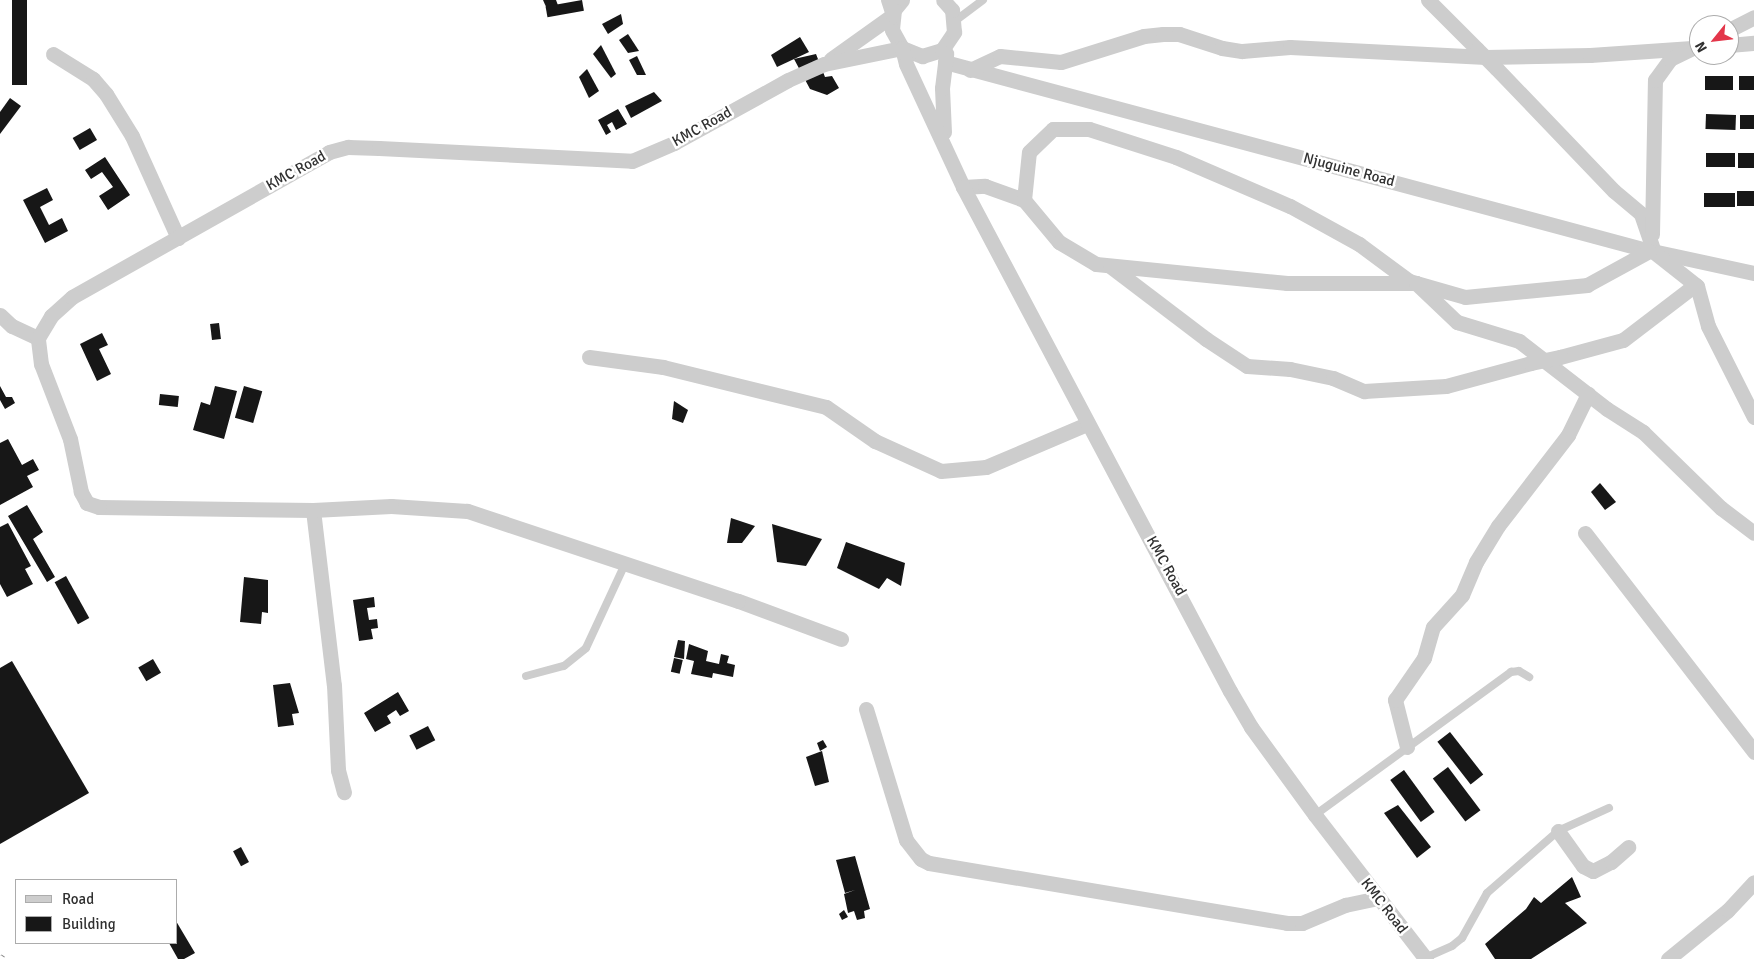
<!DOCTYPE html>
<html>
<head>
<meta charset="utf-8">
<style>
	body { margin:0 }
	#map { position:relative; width:1754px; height:959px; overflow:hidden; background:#fff; font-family:Signika,sans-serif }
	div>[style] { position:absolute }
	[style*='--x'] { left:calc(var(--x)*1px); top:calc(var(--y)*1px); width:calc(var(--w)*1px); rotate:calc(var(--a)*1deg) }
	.building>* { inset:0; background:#171717; transform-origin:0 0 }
	.service>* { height:8px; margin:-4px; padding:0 4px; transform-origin:4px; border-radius:4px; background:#cdcdcd }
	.minor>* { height:15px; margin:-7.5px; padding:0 7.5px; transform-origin:7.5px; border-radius:7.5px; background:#cdcdcd }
	.rail>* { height:5.5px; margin-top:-2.75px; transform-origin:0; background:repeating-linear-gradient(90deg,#fff 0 11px,#858585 0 22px); box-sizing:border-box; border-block:1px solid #858585 }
	.minor-bridge>* { height:15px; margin:-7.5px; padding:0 7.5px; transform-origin:7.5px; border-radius:7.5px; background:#cdcdcd }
	span { translate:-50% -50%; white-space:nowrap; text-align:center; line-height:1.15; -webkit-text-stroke:5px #fff; paint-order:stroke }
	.street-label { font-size:15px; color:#303030 }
	.legend { position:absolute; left:15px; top:879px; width:162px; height:65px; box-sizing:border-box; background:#fff; border:1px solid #acacac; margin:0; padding:6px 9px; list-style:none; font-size:15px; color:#303030 }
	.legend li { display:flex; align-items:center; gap:10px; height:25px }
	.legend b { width:25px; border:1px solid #acacac }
	.north { position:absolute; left:1689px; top:15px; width:50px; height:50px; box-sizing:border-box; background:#fff; border:1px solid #acacac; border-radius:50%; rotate:241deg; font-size:14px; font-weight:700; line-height:20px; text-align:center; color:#303030 }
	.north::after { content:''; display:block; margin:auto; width:18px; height:22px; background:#e3364a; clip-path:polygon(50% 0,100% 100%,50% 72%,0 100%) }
</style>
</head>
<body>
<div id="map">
	<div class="building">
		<div style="left:12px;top:0;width:15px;height:85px"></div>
		<div style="clip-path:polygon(543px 0,556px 0,559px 8px,547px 9px)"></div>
		<div style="left:582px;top:0;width:11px;height:37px;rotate:80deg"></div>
		<div style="clip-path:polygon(621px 14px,623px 24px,608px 34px,602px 24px)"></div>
		<div style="clip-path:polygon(628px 34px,639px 51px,628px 53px,619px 40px)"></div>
		<div style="clip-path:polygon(800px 37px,809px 52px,777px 67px,771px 55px)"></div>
		<div style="clip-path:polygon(601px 45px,616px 74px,611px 78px,593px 54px)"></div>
		<div style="clip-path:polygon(816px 54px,825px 77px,832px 76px,839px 88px,827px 95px,810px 89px,794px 59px)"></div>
		<div style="clip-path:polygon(637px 56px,646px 75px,637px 75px,629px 60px)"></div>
		<div style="clip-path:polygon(587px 69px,599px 91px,589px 98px,579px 77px)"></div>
		<div style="left:1705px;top:76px;width:28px;height:14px"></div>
		<div style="left:1754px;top:76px;width:14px;height:15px;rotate:90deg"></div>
		<div style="clip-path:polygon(654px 92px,662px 101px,631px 118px,625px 106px)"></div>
		<div style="clip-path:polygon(10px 98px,21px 106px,0 134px,0 112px)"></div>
		<div style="clip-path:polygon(618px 109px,627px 124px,616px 130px,612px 122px,607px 125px,611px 132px,606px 135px,598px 120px)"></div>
		<div style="left:1706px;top:114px;width:30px;height:15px;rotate:2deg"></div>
		<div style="left:1740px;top:115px;width:14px;height:14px"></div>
		<div style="left:90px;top:128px;width:14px;height:20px;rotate:60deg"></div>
		<div style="left:1706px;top:153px;width:29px;height:14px"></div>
		<div style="left:1754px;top:153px;width:15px;height:16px;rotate:90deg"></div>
		<div style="clip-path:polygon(105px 157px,130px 195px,108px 210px,99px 196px,113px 187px,102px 172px,91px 179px,85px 170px)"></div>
		<div style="clip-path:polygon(47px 188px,53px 200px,40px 207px,49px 225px,62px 218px,68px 231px,45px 243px,23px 200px)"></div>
		<div style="left:1737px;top:191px;width:17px;height:15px"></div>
		<div style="left:1704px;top:193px;width:31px;height:14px"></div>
		<div style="left:219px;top:323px;width:16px;height:9px;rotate:83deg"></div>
		<div style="clip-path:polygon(102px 333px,108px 345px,99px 349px,111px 374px,97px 381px,80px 344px)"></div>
		<div style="clip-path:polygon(0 386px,6px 397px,12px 397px,15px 403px,5px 409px,0 400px)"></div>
		<div style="clip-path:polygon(215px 386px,237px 391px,224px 439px,193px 430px,201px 402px,210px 405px)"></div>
		<div style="left:244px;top:386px;width:19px;height:33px;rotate:16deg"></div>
		<div style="left:160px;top:394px;width:19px;height:11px;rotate:6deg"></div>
		<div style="clip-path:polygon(674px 401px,688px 410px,683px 423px,672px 419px)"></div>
		<div style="clip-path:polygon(8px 439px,22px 465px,33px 459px,39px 470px,27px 476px,33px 487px,0 505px,0 443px)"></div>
		<div style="clip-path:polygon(1600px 483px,1616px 502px,1605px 510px,1591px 492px)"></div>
		<div style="clip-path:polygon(27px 505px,43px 532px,33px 539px,55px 577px,47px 582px,8px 516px)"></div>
		<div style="clip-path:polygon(731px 518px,755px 526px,742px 543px,727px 543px)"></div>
		<div style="clip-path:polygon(8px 523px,31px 566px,25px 569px,33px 584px,7px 597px,0 584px,0 527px)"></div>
		<div style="clip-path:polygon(772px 524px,822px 539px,806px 566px,777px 562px)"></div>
		<div style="clip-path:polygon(846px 542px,905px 563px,901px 586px,887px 578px,879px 589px,837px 568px)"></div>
		<div style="left:66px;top:576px;width:48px;height:13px;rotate:61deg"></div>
		<div style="clip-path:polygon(244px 577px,268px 580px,268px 613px,262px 612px,261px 624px,240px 622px)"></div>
		<div style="clip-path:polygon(374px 597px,375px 607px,367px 608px,369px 620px,377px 619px,378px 628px,371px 629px,373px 639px,359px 641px,353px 600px)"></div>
		<div style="clip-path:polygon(678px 640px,685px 641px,684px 659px,674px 657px)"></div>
		<div style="clip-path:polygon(689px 644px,708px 651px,706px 661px,719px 664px,721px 654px,729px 656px,727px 663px,735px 665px,733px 677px,713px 673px,712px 678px,691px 674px,694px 661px,686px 659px)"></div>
		<div style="left:674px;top:658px;width:9px;height:14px;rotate:13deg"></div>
		<div style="left:153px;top:659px;width:16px;height:17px;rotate:60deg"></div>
		<div style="clip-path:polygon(12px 661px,89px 793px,0 844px,0 668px)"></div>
		<div style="clip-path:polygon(290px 683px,299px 713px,292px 714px,294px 725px,278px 727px,273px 685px)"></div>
		<div style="clip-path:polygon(398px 692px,409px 711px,400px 716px,396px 710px,387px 716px,391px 723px,375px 732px,364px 713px)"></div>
		<div style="left:428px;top:726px;width:16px;height:21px;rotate:63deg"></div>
		<div style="left:1450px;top:732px;width:54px;height:16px;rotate:52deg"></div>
		<div style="clip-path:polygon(823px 740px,827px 747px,820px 751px,817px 743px)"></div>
		<div style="clip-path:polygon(822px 751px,829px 782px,815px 786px,806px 757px)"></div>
		<div style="left:1448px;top:767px;width:54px;height:19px;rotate:53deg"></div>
		<div style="left:1404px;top:770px;width:52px;height:17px;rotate:54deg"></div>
		<div style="clip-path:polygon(1398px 805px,1431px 847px,1417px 858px,1384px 813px)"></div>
		<div style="left:241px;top:847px;width:17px;height:9px;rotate:62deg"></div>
		<div style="clip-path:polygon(855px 856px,870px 909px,864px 911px,865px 918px,857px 920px,854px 911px,848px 913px,844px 894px,855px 890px,845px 893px,836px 860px)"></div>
		<div style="clip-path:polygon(1572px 877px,1581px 897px,1565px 903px,1587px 923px,1531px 959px,1495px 959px,1485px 944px,1526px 909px,1534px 897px,1541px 903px)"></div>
		<div style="clip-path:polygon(844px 910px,848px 917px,842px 920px,839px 914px)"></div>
		<div style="clip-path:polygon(176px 921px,195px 953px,184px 959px,178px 959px,169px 943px,176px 943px)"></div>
	</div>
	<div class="service">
		<div style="--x:955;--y:21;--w:35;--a:-37"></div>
		<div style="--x:526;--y:676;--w:39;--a:-15"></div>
		<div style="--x:564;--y:666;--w:28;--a:-39"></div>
		<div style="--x:586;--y:648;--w:93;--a:-65.1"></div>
		<div style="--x:1315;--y:815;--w:243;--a:-36.1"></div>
		<div style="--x:1511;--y:672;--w:8;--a:-7"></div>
		<div style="--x:1519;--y:671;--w:12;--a:31"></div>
		<div style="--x:1425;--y:958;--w:30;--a:-24"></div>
		<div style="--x:1452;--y:946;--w:13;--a:-39"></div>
		<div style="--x:1462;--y:938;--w:51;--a:-60.9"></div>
		<div style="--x:1487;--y:893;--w:94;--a:-41.1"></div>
		<div style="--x:1558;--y:831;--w:56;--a:-24.3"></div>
	</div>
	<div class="minor">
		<div style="--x:902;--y:0;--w:13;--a:129"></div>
		<div style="--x:894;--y:10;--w:20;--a:96"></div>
		<div style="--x:892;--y:30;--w:21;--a:61"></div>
		<div style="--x:902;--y:48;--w:22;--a:22"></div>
		<div style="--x:922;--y:56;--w:21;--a:-17"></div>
		<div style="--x:942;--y:50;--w:22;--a:-56"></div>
		<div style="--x:954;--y:32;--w:22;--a:-95"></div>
		<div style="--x:952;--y:10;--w:13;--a:-132"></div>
		<div style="--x:1428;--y:0;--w:69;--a:45"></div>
		<div style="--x:1729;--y:30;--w:28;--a:-27"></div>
		<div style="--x:1729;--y:45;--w:25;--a:-5"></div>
		<div style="--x:53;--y:54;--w:47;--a:32"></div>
		<div style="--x:93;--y:79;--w:20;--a:49"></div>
		<div style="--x:106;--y:94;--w:49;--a:58.2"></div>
		<div style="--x:132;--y:136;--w:112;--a:65.7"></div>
		<div style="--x:831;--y:59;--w:76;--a:-35.4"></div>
		<div style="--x:893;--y:15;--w:16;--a:-108"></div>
		<div style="--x:945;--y:62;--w:723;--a:15"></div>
		<div style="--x:1643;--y:249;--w:114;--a:12.2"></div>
		<div style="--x:1496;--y:68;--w:170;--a:46.2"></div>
		<div style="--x:1614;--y:191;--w:35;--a:40"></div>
		<div style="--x:1641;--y:214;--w:40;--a:71.1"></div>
		<div style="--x:1654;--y:252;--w:55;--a:38.3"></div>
		<div style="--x:1697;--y:286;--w:41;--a:74.6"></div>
		<div style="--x:1708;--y:326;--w:102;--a:63.2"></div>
		<div style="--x:970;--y:70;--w:33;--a:-25"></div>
		<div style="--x:1000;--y:56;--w:61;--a:5.6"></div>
		<div style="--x:1061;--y:62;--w:87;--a:-17.4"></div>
		<div style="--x:1144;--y:36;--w:19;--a:-6"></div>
		<div style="--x:1163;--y:34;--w:16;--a:0"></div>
		<div style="--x:1179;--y:34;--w:45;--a:18"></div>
		<div style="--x:1222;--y:48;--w:20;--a:9"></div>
		<div style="--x:1242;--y:51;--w:48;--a:-4.8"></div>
		<div style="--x:1290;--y:47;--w:196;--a:2.9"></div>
		<div style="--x:1486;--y:57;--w:104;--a:-1.1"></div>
		<div style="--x:1590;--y:55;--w:102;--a:-3.9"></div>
		<div style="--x:944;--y:132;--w:44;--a:-92.6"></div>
		<div style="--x:942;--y:88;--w:35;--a:-83"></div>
		<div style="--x:963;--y:187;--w:22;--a:-3"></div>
		<div style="--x:985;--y:186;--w:41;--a:19.7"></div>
		<div style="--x:1024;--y:200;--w:48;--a:-84.1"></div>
		<div style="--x:1029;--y:152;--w:33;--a:-44"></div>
		<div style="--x:1053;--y:129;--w:36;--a:0"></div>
		<div style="--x:1089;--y:129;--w:91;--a:17.8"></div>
		<div style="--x:1176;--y:157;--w:124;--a:23.3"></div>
		<div style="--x:1290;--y:206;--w:79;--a:28.8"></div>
		<div style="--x:1359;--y:244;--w:62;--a:36.5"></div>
		<div style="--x:1409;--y:281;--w:58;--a:15.9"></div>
		<div style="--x:1465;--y:297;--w:123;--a:-5.6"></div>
		<div style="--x:1587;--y:285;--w:71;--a:-28.7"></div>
		<div style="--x:1024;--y:200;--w:55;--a:50.2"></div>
		<div style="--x:1059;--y:242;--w:43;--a:30.7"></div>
		<div style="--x:1096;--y:264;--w:192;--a:5.7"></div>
		<div style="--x:1287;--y:283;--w:129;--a:0"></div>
		<div style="--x:1416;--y:283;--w:57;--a:43.6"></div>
		<div style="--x:1457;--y:322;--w:65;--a:17"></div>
		<div style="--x:1519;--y:341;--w:111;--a:37.7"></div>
		<div style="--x:1607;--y:409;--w:43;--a:32.6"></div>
		<div style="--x:1643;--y:432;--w:109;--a:44.3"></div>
		<div style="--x:1721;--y:508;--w:41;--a:37.1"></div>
		<div style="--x:1652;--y:234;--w:154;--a:-88.9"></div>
		<div style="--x:1655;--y:80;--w:26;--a:-54"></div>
		<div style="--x:1110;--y:266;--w:121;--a:37.2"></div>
		<div style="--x:1206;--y:339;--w:49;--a:33.4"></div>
		<div style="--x:1247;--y:366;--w:43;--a:4"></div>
		<div style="--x:1290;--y:369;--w:44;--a:11.8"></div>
		<div style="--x:1333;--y:378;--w:34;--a:23"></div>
		<div style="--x:1364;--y:391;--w:82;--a:-3.5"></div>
		<div style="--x:1446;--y:386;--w:88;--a:-15.1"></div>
		<div style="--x:0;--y:315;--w:16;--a:43"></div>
		<div style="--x:12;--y:326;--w:29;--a:25"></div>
		<div style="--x:589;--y:357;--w:75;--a:7.7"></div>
		<div style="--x:663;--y:367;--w:168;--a:13.8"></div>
		<div style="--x:826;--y:407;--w:60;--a:34.8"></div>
		<div style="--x:875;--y:441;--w:72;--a:24.4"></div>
		<div style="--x:941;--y:471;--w:45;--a:-5.1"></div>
		<div style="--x:986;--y:467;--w:110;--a:-23.1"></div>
		<div style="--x:1560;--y:357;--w:65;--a:-15.1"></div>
		<div style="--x:1623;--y:340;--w:91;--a:-37.4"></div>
		<div style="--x:313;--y:510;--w:176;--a:83.2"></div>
		<div style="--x:334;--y:685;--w:85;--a:87.3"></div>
		<div style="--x:338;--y:770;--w:23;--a:75"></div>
		<div style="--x:1585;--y:533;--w:277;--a:52.3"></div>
		<div style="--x:841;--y:639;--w:110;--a:-159.7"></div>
		<div style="--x:738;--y:601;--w:286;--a:-161.6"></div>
		<div style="--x:467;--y:511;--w:76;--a:-176.2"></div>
		<div style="--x:391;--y:506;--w:78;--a:177.1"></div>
		<div style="--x:313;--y:510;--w:214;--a:-179.2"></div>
		<div style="--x:99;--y:507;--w:13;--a:-162"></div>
		<div style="--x:87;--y:503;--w:13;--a:-119"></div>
		<div style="--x:81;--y:492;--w:54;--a:-101.7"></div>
		<div style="--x:70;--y:439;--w:80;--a:-111.1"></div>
		<div style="--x:41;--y:364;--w:26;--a:-97"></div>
		<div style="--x:38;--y:338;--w:26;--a:-59"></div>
		<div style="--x:51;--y:316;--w:28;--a:-42"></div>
		<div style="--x:72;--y:297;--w:295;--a:-29.4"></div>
		<div style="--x:329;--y:152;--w:20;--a:-15"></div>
		<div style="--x:348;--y:147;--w:31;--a:2"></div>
		<div style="--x:379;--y:148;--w:253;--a:2.9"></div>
		<div style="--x:632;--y:161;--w:46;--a:-23.2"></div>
		<div style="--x:674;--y:143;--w:130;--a:-28.9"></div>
		<div style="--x:788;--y:80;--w:39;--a:-24"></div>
		<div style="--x:824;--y:64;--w:80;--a:-11.6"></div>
		<div style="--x:902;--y:48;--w:16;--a:76"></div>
		<div style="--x:906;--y:64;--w:136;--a:65.1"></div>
		<div style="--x:963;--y:187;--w:570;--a:62.09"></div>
		<div style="--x:1230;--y:691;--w:42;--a:59.7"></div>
		<div style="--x:1251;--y:727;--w:109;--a:54"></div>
		<div style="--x:1315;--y:815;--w:182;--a:52.4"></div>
		<div style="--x:866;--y:709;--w:137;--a:73"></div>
		<div style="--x:906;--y:840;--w:24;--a:52"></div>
		<div style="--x:921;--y:859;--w:9;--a:27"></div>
		<div style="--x:929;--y:863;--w:363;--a:9.5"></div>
		<div style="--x:1287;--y:923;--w:15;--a:0"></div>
		<div style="--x:1302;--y:923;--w:47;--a:-22.7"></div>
		<div style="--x:1345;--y:905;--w:35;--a:-12"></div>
		<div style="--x:1407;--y:747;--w:49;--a:-104.3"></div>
		<div style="--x:1395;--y:700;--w:51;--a:-55.4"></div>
		<div style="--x:1424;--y:658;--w:32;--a:-74"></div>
		<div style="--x:1433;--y:627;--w:43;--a:-47.8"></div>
		<div style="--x:1462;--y:595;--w:36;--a:-67"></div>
		<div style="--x:1476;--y:562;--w:42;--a:-58.6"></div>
		<div style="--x:1498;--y:526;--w:115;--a:-52.4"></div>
		<div style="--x:1568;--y:435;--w:46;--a:-64"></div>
		<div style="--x:1558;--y:831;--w:43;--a:54.5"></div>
		<div style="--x:1583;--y:866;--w:11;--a:27"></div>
		<div style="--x:1593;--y:871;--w:20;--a:-27"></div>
		<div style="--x:1611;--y:862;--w:23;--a:-41"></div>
		<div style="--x:1668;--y:959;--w:77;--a:-39.2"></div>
		<div style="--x:1728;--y:910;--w:38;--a:-47"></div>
	</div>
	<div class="rail">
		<div style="--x:0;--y:957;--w:4;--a:34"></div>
	</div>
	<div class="minor-bridge">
		<div style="--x:1477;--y:49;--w:27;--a:45"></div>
		<div style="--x:1670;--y:59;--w:32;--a:-26"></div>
		<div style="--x:1531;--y:363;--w:30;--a:-12"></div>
	</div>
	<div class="street-label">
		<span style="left:702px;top:127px;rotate:-29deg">KMC Road</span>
		<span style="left:1349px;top:170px;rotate:15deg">Njuguine Road</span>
		<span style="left:296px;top:171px;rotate:-29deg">KMC Road</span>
		<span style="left:1166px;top:566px;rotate:61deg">KMC Road</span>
		<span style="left:1384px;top:906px;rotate:52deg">KMC Road</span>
	</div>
	<ul class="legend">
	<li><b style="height:6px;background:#cdcdcd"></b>Road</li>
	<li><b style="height:14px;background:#171717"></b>Building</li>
	</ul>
	<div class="north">N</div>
</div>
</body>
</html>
